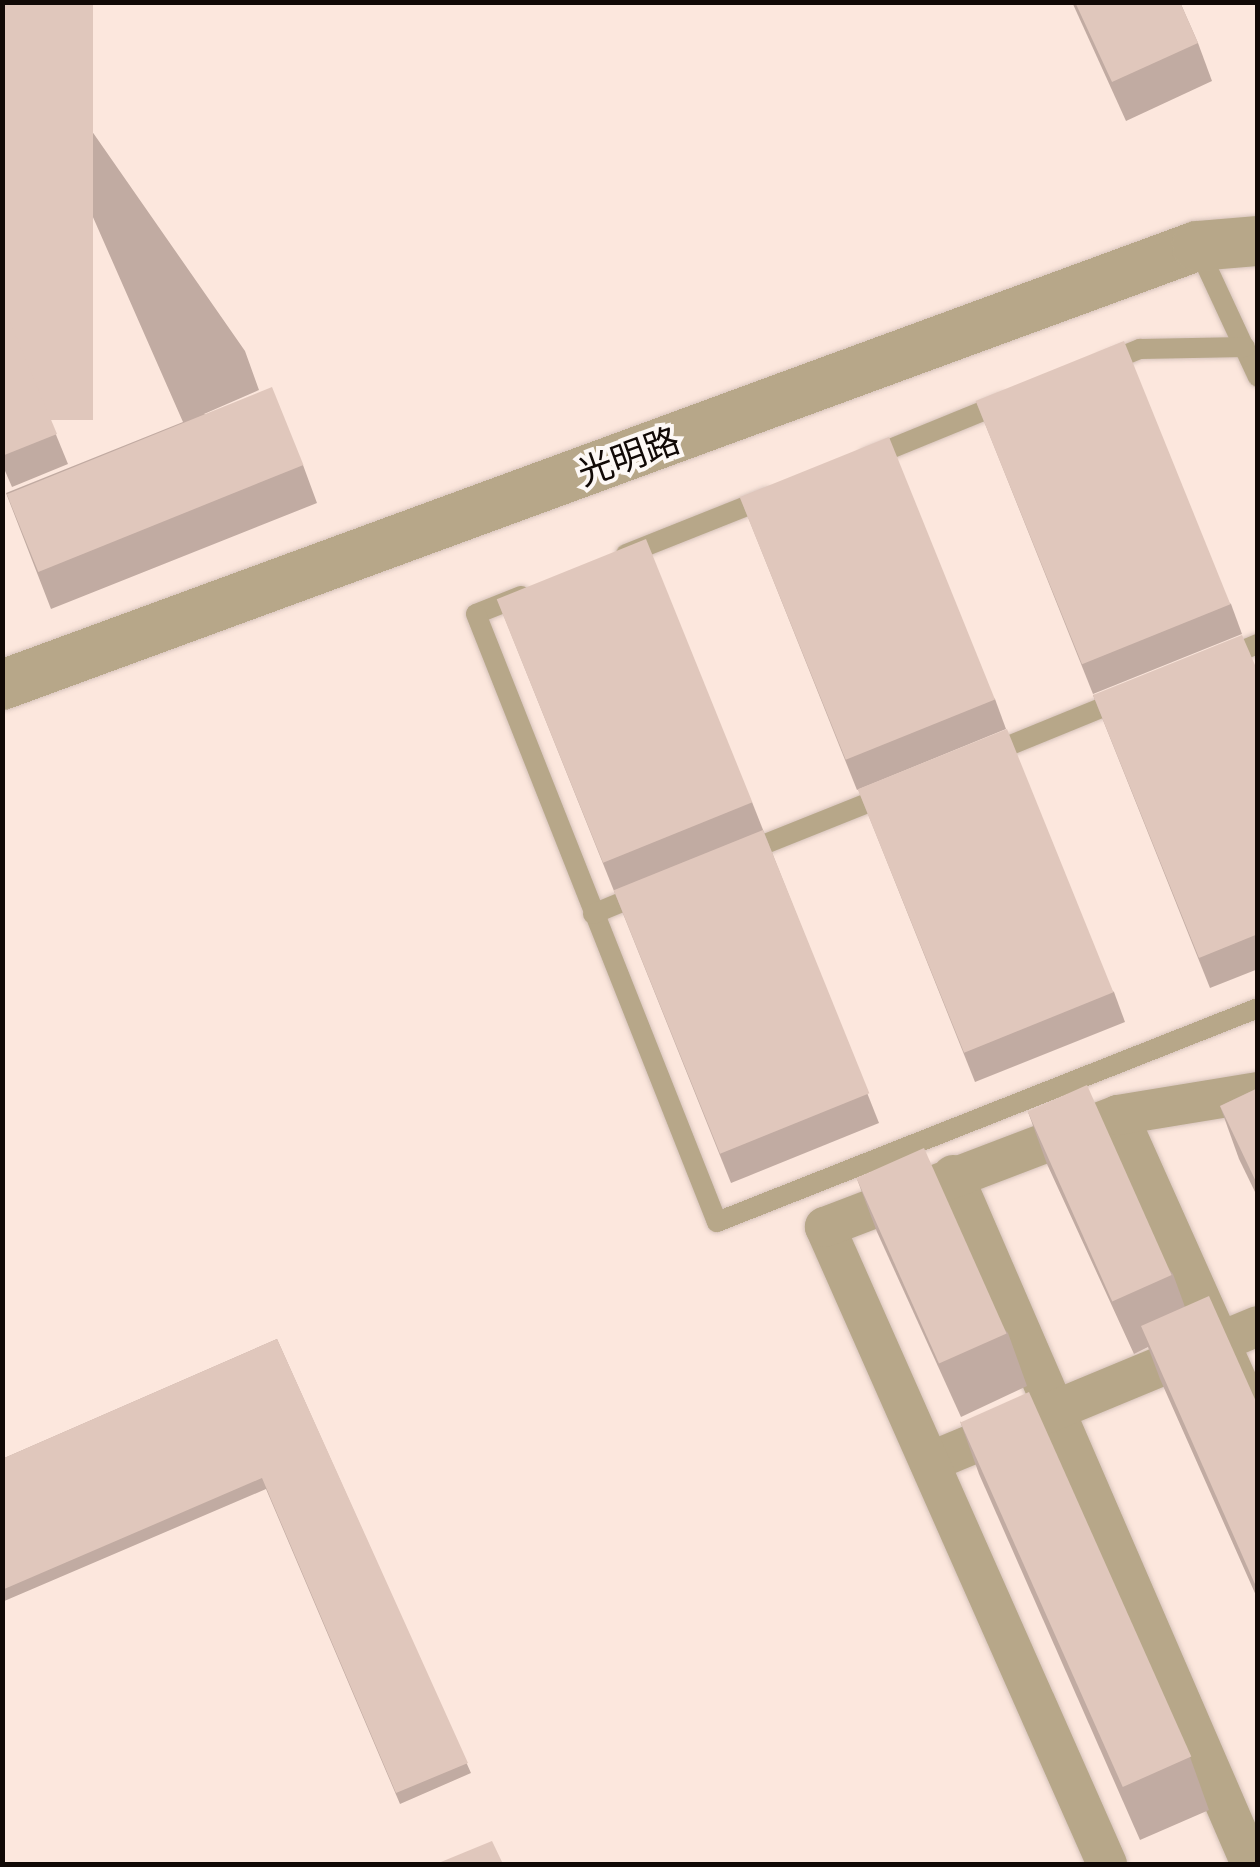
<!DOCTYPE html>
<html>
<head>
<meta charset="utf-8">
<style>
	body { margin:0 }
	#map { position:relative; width:1260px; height:1867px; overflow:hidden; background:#fce7dd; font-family:Barlow,"Noto Sans SC",sans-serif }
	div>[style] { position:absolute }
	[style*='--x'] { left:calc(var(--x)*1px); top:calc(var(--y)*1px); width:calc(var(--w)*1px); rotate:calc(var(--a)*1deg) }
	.roads { filter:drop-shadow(0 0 2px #d6c3bb) drop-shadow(0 0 2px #d6c3bb) }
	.service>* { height:20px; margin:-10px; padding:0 10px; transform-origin:10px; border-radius:10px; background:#b7a789 }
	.minor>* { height:40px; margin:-20px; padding:0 20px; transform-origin:20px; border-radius:20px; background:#b7a789 }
	.tertiary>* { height:50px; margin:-25px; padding:0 25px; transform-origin:25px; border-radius:25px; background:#b7a789 }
	.wall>* { inset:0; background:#c1aba2 }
	.building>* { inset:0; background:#e0c7bc; transform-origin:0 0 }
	span { translate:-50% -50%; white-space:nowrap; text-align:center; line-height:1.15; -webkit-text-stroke:8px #fdf8f5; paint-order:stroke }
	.street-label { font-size:35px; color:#110906 }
	.frame { position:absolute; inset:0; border:5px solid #110906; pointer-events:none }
</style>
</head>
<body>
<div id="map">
	<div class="roads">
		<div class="service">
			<div style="--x:1198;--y:248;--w:142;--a:65.1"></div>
			<div style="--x:1105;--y:363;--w:38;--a:-22"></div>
			<div style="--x:1140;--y:349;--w:105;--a:-1.1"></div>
			<div style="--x:868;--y:458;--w:146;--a:-22.2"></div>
			<div style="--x:626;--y:554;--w:152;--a:-21.7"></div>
			<div style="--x:521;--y:596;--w:48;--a:158.2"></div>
			<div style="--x:476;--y:614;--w:654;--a:68.38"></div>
			<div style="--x:717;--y:1222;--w:582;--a:-21.58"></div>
			<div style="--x:1222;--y:659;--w:39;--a:-23"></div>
			<div style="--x:991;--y:753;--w:140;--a:-22.2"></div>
			<div style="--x:745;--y:852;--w:151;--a:-21.8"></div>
			<div style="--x:593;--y:914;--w:55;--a:-22.4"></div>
		</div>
		<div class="minor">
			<div style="--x:1118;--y:1115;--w:343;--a:65.9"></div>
			<div style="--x:953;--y:1175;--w:751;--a:66.61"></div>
			<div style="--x:932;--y:1461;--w:353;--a:-22.5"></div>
			<div style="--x:1107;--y:1864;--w:697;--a:-113.88"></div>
			<div style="--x:825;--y:1227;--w:314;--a:-20.9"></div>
			<div style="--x:1118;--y:1115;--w:142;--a:-9.3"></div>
		</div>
		<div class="tertiary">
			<div style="--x:2;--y:685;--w:1273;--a:-20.17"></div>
			<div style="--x:1197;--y:246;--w:61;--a:-4.7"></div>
		</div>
	</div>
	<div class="wall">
		<div style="clip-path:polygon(2px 2px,245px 351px,259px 390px,204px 414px,303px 465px,317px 503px,51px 609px,6px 493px,183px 422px,2px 10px)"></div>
		<div style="clip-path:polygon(1072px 2px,1180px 2px,1198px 43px,1212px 81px,1126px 121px)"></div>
		<div style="clip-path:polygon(2px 303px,68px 464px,12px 487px,2px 464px)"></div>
		<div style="clip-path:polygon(976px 401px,1231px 604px,1242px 634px,1093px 694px)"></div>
		<div style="clip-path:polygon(740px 497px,995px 699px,1006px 729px,857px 790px)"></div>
		<div style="clip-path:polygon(497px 599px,752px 802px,879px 1123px,731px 1183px)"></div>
		<div style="clip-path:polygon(1258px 672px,1258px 969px,1210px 988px,1093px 695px)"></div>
		<div style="clip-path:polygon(858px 789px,1114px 992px,1125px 1022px,975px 1082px)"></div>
		<div style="clip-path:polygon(1258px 1088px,1258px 1198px,1239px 1159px,1220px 1106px)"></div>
		<div style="clip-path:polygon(1028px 1112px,1173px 1274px,1185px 1307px,1258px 1406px,1258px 1600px,1160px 1379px,1148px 1347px,1134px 1354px,1047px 1164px)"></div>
		<div style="clip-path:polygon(857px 1179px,1008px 1333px,1027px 1386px,961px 1417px,877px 1232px)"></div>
		<div style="clip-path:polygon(277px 1339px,471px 1773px,400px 1804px,266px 1489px,2px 1602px,2px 1459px)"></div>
		<div style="clip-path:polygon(960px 1421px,1190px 1757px,1209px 1810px,1140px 1840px,979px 1474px)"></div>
	</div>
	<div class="building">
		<div style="left:2px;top:2px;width:91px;height:418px"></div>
		<div style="clip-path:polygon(1075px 2px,1180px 2px,1198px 43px,1112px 82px)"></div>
		<div style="clip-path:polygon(2px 303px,57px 434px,2px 456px)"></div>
		<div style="left:1124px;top:341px;width:284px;height:160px;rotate:68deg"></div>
		<div style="left:272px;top:387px;width:84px;height:286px;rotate:68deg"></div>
		<div style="left:889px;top:437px;width:283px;height:161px;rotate:68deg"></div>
		<div style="left:646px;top:539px;width:284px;height:161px;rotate:68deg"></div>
		<div style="clip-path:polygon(1242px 635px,1258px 672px,1258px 934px,1199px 958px,1093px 695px)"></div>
		<div style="left:1007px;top:729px;width:284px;height:161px;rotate:68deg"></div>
		<div style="left:763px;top:830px;width:284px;height:161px;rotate:68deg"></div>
		<div style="left:1087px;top:1085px;width:208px;height:65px;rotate:66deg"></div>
		<div style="clip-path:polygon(1258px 1088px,1258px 1186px,1220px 1106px)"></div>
		<div style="left:924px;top:1148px;width:203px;height:74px;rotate:66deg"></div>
		<div style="clip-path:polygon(1209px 1296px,1258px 1406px,1258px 1591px,1141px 1326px)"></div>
		<div style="clip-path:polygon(277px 1339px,468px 1763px,396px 1793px,262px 1478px,2px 1590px,2px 1459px)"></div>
		<div style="left:1029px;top:1392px;width:399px;height:75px;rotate:66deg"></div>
		<div style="clip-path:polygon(492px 1841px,503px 1864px,436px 1864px)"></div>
	</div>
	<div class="street-label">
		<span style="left:628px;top:455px;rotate:-20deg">光明路</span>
	</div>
	<div class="frame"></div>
</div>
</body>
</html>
